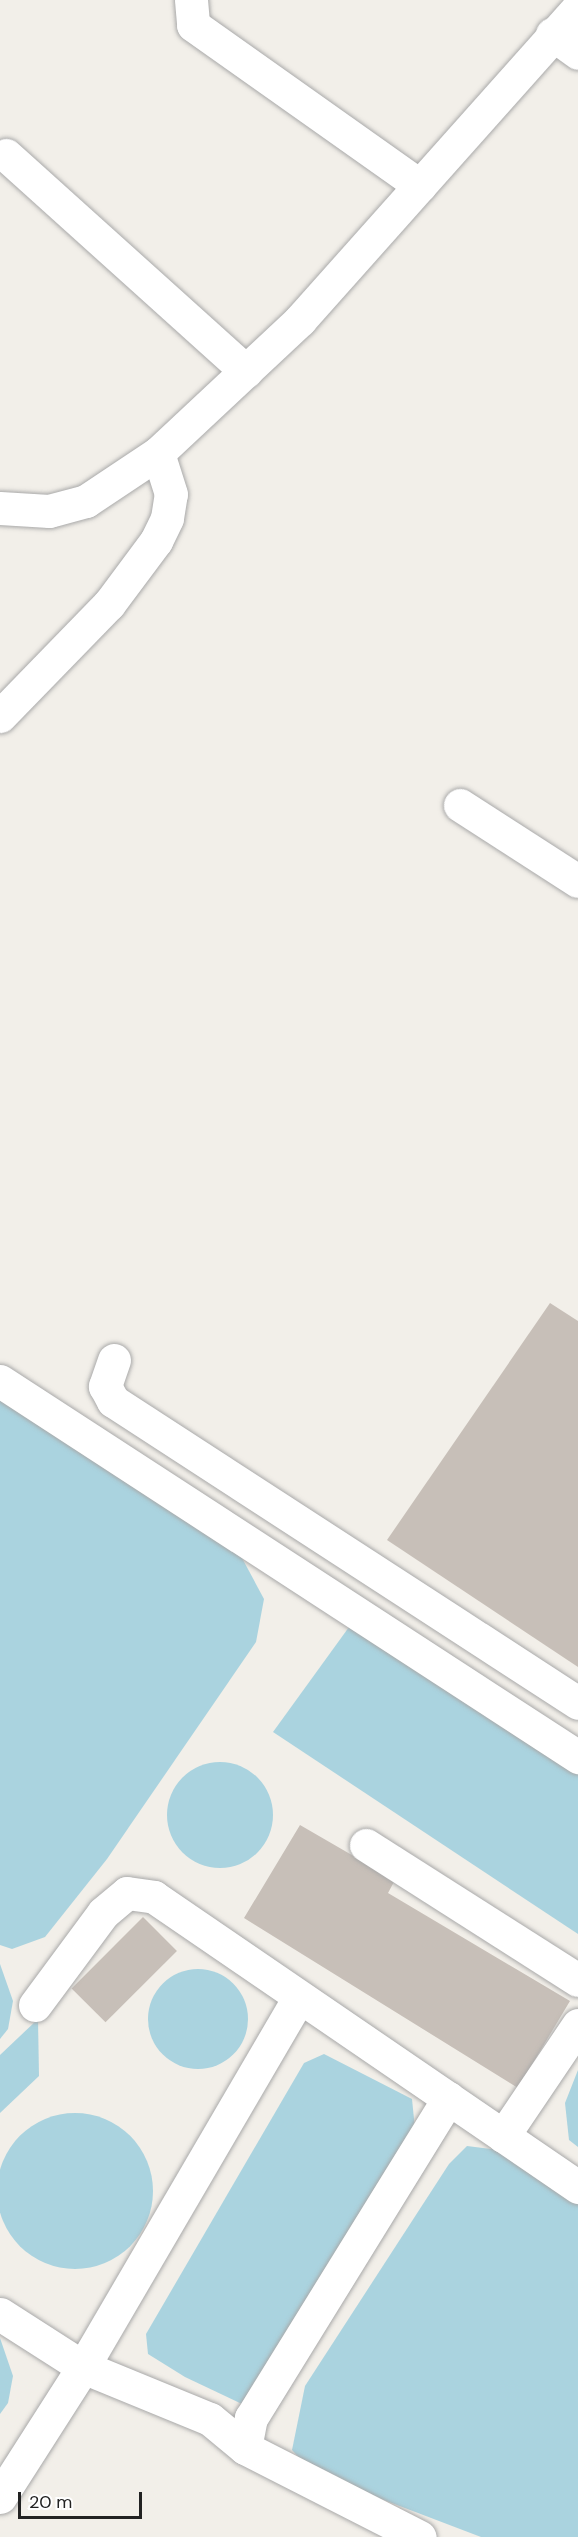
<!DOCTYPE html>
<html>
<head>
<meta charset="utf-8">
<style>
	body { margin:0 }
	#map { position:relative; width:578px; height:2537px; overflow:hidden; background:#f2efe9; font-family:"DM Sans",sans-serif }
	div>[style] { position:absolute }
	[style*='--x'] { left:calc(var(--x)*1px); top:calc(var(--y)*1px); width:calc(var(--w)*1px); rotate:calc(var(--a)*1deg) }
	.water>* { inset:0; background:#aad3df }
	.round { border-radius:50% }
	.building>* { inset:0; background:#c7bfb8; transform-origin:0 0 }
	.roads { filter:drop-shadow(0 0 2px #a9a9a9) drop-shadow(0 0 2px #a9a9a9) }
	.minor>* { height:33px; margin:-16.5px; padding:0 16.5px; transform-origin:16.5px; border-radius:16.5px; background:#fff }
	span { translate:-50% -50%; white-space:nowrap; text-align:center; line-height:1.15; -webkit-text-stroke:4.5px #fff; paint-order:stroke }
	.scale { position:absolute; left:18px; top:2492px; width:124px; height:27px; box-sizing:border-box; border:3px solid #222; border-top:0; padding-left:8px; font-size:18px; line-height:21px; white-space:nowrap; color:#222; -webkit-text-stroke:4px #fff; paint-order:stroke }
</style>
</head>
<body>
<div id="map">
	<div class="water">
		<div style="clip-path:polygon(0 1393px,235px 1545px,264px 1599px,256px 1642px,107px 1859px,45px 1937px,12px 1949px,0 1945px)"></div>
		<div style="clip-path:polygon(357px 1616px,578px 1766px,578px 1934px,273px 1732px)"></div>
		<div class="round" style="left:167px;top:1762px;width:106px;height:106px"></div>
		<div style="clip-path:polygon(0 1964px,13px 2001px,8px 2029px,0 2039px)"></div>
		<div class="round" style="left:148px;top:1969px;width:100px;height:100px"></div>
		<div style="clip-path:polygon(38px 2019px,39px 2076px,0 2113px,0 2055px)"></div>
		<div style="clip-path:polygon(324px 2054px,412px 2099px,415px 2129px,242px 2404px,185px 2377px,148px 2354px,146px 2334px,304px 2063px)"></div>
		<div style="clip-path:polygon(578px 2070px,578px 2147px,569px 2140px,565px 2103px)"></div>
		<div class="round" style="left:-3px;top:2113px;width:156px;height:156px"></div>
		<div style="clip-path:polygon(467px 2146px,499px 2150px,529px 2166px,578px 2203px,578px 2537px,481px 2537px,313px 2473px,292px 2450px,305px 2386px,449px 2164px)"></div>
		<div style="clip-path:polygon(0 2338px,13px 2376px,8px 2403px,0 2414px)"></div>
	</div>
	<div class="building">
		<div style="clip-path:polygon(550px 1303px,578px 1321px,578px 1667px,387px 1540px)"></div>
		<div style="clip-path:polygon(300px 1825px,395px 1880px,388px 1893px,570px 2001px,518px 2088px,244px 1918px)"></div>
		<div style="left:143px;top:1917px;width:48px;height:101px;rotate:45deg"></div>
	</div>
	<div class="roads">
		<div class="minor">
			<div style="--x:191;--y:0;--w:25;--a:85"></div>
			<div style="--x:193;--y:25;--w:278;--a:35.3"></div>
			<div style="--x:552;--y:34;--w:32;--a:36"></div>
			<div style="--x:6;--y:155;--w:323;--a:42"></div>
			<div style="--x:0;--y:508;--w:49;--a:3.5"></div>
			<div style="--x:49;--y:511;--w:38;--a:-15"></div>
			<div style="--x:86;--y:501;--w:87;--a:-33.7"></div>
			<div style="--x:158;--y:453;--w:195;--a:-43.1"></div>
			<div style="--x:300;--y:320;--w:418;--a:-48.3"></div>
			<div style="--x:0;--y:716;--w:156;--a:-45.8"></div>
			<div style="--x:109;--y:604;--w:79;--a:-53.3"></div>
			<div style="--x:156;--y:541;--w:25;--a:-64"></div>
			<div style="--x:167;--y:518;--w:24;--a:-81"></div>
			<div style="--x:171;--y:494;--w:43;--a:-107.6"></div>
			<div style="--x:460;--y:805;--w:140;--a:32.8"></div>
			<div style="--x:114;--y:1360;--w:28;--a:109"></div>
			<div style="--x:105;--y:1386;--w:17;--a:62"></div>
			<div style="--x:113;--y:1401;--w:554;--a:33"></div>
			<div style="--x:0;--y:1381;--w:690;--a:33.04"></div>
			<div style="--x:366;--y:1845;--w:251;--a:32.5"></div>
			<div style="--x:35;--y:2005;--w:114;--a:-53.5"></div>
			<div style="--x:103;--y:1913;--w:31;--a:-40"></div>
			<div style="--x:127;--y:1893;--w:27;--a:8"></div>
			<div style="--x:154;--y:1897;--w:514;--a:34.37"></div>
			<div style="--x:503;--y:2136;--w:134;--a:-56"></div>
			<div style="--x:0;--y:2314;--w:98;--a:32.6"></div>
			<div style="--x:83;--y:2367;--w:137;--a:22.3"></div>
			<div style="--x:210;--y:2419;--w:45;--a:39.6"></div>
			<div style="--x:245;--y:2448;--w:31;--a:-79"></div>
			<div style="--x:251;--y:2418;--w:376;--a:-58.3"></div>
			<div style="--x:245;--y:2448;--w:196;--a:27"></div>
			<div style="--x:0;--y:2497;--w:154;--a:-57.4"></div>
			<div style="--x:83;--y:2367;--w:428;--a:-59.7"></div>
		</div>
	</div>
	<div class="scale">20 m</div>
</div>
</body>
</html>
